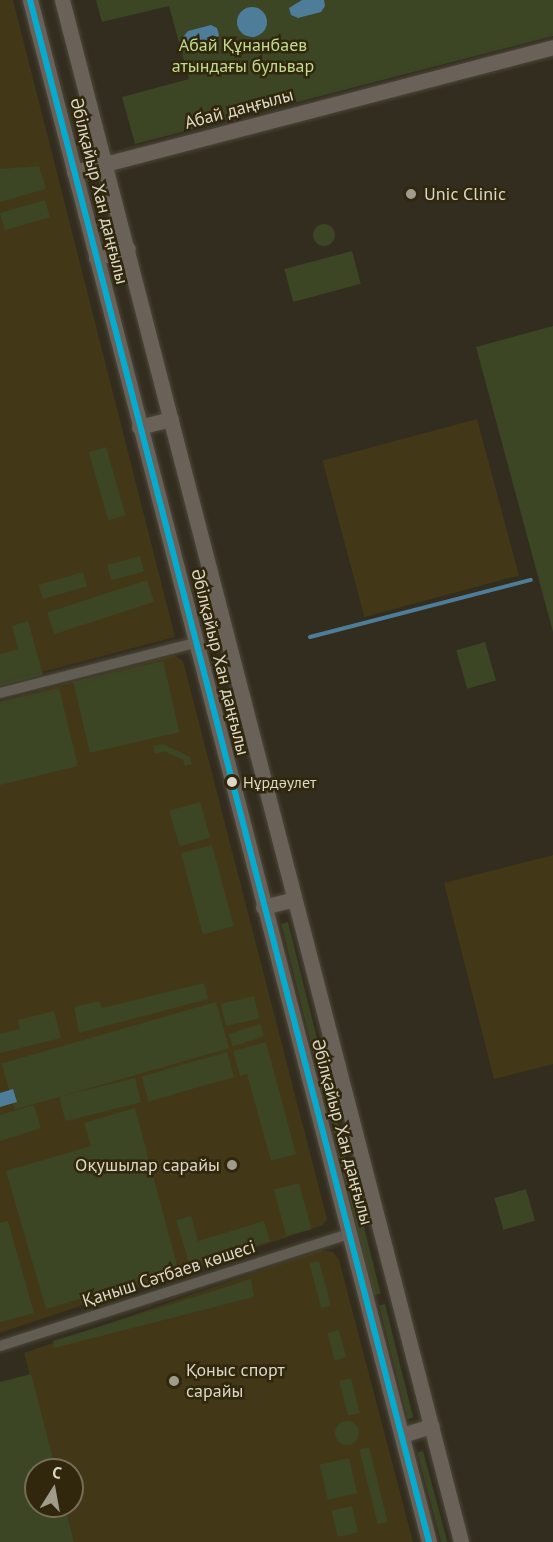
<!DOCTYPE html>
<html>
<head>
<meta charset="utf-8">
<style>
	body { margin:0 }
	#map { position:relative; width:553px; height:1542px; overflow:hidden; background:#322d1e; font-family:"PT Sans",sans-serif }
	div>[style] { position:absolute }
	[style*='--x'] { left:calc(var(--x)*1px); top:calc(var(--y)*1px); width:calc(var(--w)*1px); rotate:calc(var(--a)*1deg) }
	.built>* { inset:0; background:#423817; transform-origin:0 0 }
	.green>* { inset:0; background:#3c4524; transform-origin:0 0 }
	.round { border-radius:50% }
	.water>* { inset:0; background:#4e7d99 }
	.stream>* { height:4px; margin:-2px; padding:0 2px; transform-origin:2px; border-radius:2px; background:#4e7d99 }
	.roads { filter:drop-shadow(0 0 2px #4c473b) drop-shadow(0 0 2px #4c473b) }
	.street>* { height:10px; margin:-5px; padding:0 5px; transform-origin:5px; border-radius:5px; background:#625d53 }
	.secondary>* { height:15px; margin:-7.5px; padding:0 7.5px; transform-origin:7.5px; border-radius:7.5px; background:#6a6258 }
	.bus-1>* { height:6px; margin:-3px; padding:0 3px; transform-origin:3px; border-radius:3px; background:#06acd0 }
	.dots>* { width:16px; height:16px; translate:-50% -50%; box-sizing:border-box; border:3px solid #30270c; border-radius:50% }
	span { translate:-50% -50%; white-space:nowrap; text-align:center; line-height:1.15; -webkit-text-stroke:5px #30270c; paint-order:stroke }
	.bus-label { font-size:16px; color:#dcd7c7 }
	.left { translate:0 -50%; text-align:left }
	.park-label { font-size:18px; color:#c1dc90 }
	.street-label { font-size:18px; color:#dcd7c7 }
	.poi-label { font-size:18px; color:#dcd7c7 }
	.right { translate:-100% -50%; text-align:right }
	.north { position:absolute; left:24px; top:1458px; width:60px; height:60px; box-sizing:border-box; background:#30270c; border:2px solid #756d57; border-radius:50%; rotate:11deg; font-size:16px; font-weight:700; line-height:24px; text-align:center; color:#dcd7c7 }
	.north::after { content:''; display:block; margin:auto; width:21px; height:27px; background:#a09c8c; clip-path:polygon(50% 0,100% 100%,50% 72%,0 100%) }
</style>
</head>
<body>
<div id="map">
	<div class="built">
		<div style="clip-path:polygon(0 0,13px 0,175px 637px,0 683px)"></div>
		<div style="left:477px;top:419px;width:162px;height:160px;rotate:75deg"></div>
		<div style="clip-path:polygon(174px 655px,183px 661px,327px 1219px,323px 1225px,0 1333px,0 701px)"></div>
		<div style="clip-path:polygon(553px 855px,553px 1064px,494px 1079px,444px 883px)"></div>
		<div style="clip-path:polygon(320px 1250px,333px 1252px,339px 1260px,413px 1542px,74px 1542px,65px 1506px,72px 1506px,72px 1470px,56px 1470px,24px 1353px)"></div>
	</div>
	<div class="green">
		<div style="clip-path:polygon(96px 0,553px 0,553px 36px,135px 144px,122px 97px,189px 79px,169px 6px,102px 22px)"></div>
		<div style="clip-path:polygon(39px 166px,46px 189px,0 202px,0 169px)"></div>
		<div style="left:45px;top:200px;width:18px;height:47px;rotate:74deg"></div>
		<div class="round" style="left:313px;top:224px;width:22px;height:22px"></div>
		<div style="left:352px;top:251px;width:34px;height:70px;rotate:75deg"></div>
		<div style="clip-path:polygon(553px 326px,553px 632px,476px 347px)"></div>
		<div style="left:106px;top:447px;width:71px;height:18px;rotate:74deg"></div>
		<div style="left:140px;top:556px;width:16px;height:34px;rotate:75deg"></div>
		<div style="left:83px;top:572px;width:15px;height:46px;rotate:74deg"></div>
		<div style="left:147px;top:580px;width:23px;height:105px;rotate:72deg"></div>
		<div style="clip-path:polygon(28px 621px,43px 675px,0 686px,0 654px,18px 649px,12px 626px)"></div>
		<div style="left:485px;top:642px;width:40px;height:30px;rotate:74deg"></div>
		<div style="left:163px;top:661px;width:73px;height:92px;rotate:77deg"></div>
		<div style="clip-path:polygon(59px 688px,78px 766px,0 785px,0 702px)"></div>
		<div style="clip-path:polygon(163px 744px,190px 757px,192px 764px,185px 766px,183px 760px,164px 751px,155px 754px,153px 746px)"></div>
		<div style="left:200px;top:802px;width:37px;height:32px;rotate:74deg"></div>
		<div style="left:212px;top:845px;width:84px;height:32px;rotate:75deg"></div>
		<div style="left:288px;top:922px;width:383px;height:7px;rotate:76deg"></div>
		<div style="clip-path:polygon(204px 983px,208px 999px,79px 1033px,74px 1007px,99px 1001px,102px 1008px)"></div>
		<div style="left:254px;top:996px;width:23px;height:34px;rotate:77deg"></div>
		<div style="left:216px;top:1002px;width:48px;height:223px;rotate:74deg"></div>
		<div style="clip-path:polygon(54px 1011px,61px 1038px,0 1053px,0 1034px,20px 1029px,18px 1020px)"></div>
		<div style="left:260px;top:1024px;width:13px;height:33px;rotate:72deg"></div>
		<div style="clip-path:polygon(266px 1042px,296px 1154px,271px 1161px,247px 1074px,240px 1076px,233px 1051px)"></div>
		<div style="left:227px;top:1052px;width:26px;height:89px;rotate:74deg"></div>
		<div style="left:135px;top:1078px;width:25px;height:78px;rotate:76deg"></div>
		<div style="clip-path:polygon(34px 1105px,41px 1128px,0 1141px,0 1115px)"></div>
		<div style="clip-path:polygon(135px 1108px,178px 1269px,46px 1309px,6px 1171px,91px 1146px,84px 1123px)"></div>
		<div style="left:299px;top:1183px;width:48px;height:26px;rotate:75deg"></div>
		<div style="left:526px;top:1189px;width:33px;height:33px;rotate:74deg"></div>
		<div style="clip-path:polygon(191px 1216px,198px 1241px,264px 1221px,270px 1241px,190px 1265px,176px 1220px)"></div>
		<div style="clip-path:polygon(8px 1221px,34px 1313px,0 1322px,0 1223px)"></div>
		<div style="left:319px;top:1261px;width:46px;height:10px;rotate:75deg"></div>
		<div style="clip-path:polygon(251px 1279px,254px 1297px,54px 1348px,53px 1341px)"></div>
		<div style="left:385px;top:1304px;width:117px;height:6px;rotate:76deg"></div>
		<div style="left:339px;top:1330px;width:28px;height:12px;rotate:75deg"></div>
		<div style="clip-path:polygon(31px 1374px,56px 1470px,36px 1470px,36px 1506px,65px 1506px,74px 1542px,0 1542px,0 1382px)"></div>
		<div style="left:351px;top:1378px;width:36px;height:12px;rotate:76deg"></div>
		<div class="round" style="left:335px;top:1421px;width:24px;height:24px"></div>
		<div style="left:369px;top:1447px;width:77px;height:10px;rotate:76deg"></div>
		<div style="left:423px;top:1451px;width:94px;height:6px;rotate:75deg"></div>
		<div style="left:349px;top:1458px;width:36px;height:30px;rotate:77deg"></div>
		<div style="left:352px;top:1506px;width:27px;height:21px;rotate:77deg"></div>
	</div>
	<div class="water">
		<div style="clip-path:polygon(302px 0,324px 0,325px 6px,321px 12px,298px 18px,291px 15px,289px 8px)"></div>
		<div class="round" style="left:237px;top:7px;width:30px;height:30px"></div>
		<div style="clip-path:polygon(211px 25px,217px 28px,219px 35px,215px 41px,192px 47px,185px 44px,183px 37px,188px 31px)"></div>
		<div style="clip-path:polygon(13px 1089px,17px 1102px,0 1107px,0 1093px)"></div>
	</div>
	<div class="stream">
		<div style="--x:310;--y:637;--w:228;--a:-14.5"></div>
	</div>
	<div class="roads">
		<div class="street">
			<div style="--x:0;--y:693;--w:201;--a:-14.4"></div>
			<div style="--x:0;--y:1346;--w:367;--a:-17.8"></div>
		</div>
		<div class="secondary">
			<div style="--x:30;--y:0;--w:1593;--a:75.49"></div>
			<div style="--x:62;--y:0;--w:1593;--a:75.49"></div>
			<div style="--x:74;--y:172;--w:495;--a:-14.6"></div>
			<div style="--x:96;--y:258;--w:33;--a:-16"></div>
			<div style="--x:139;--y:427;--w:33;--a:-14"></div>
			<div style="--x:263;--y:907;--w:32;--a:-14"></div>
			<div style="--x:402;--y:1435;--w:31;--a:-17"></div>
		</div>
	</div>
	<div class="bus-1">
		<div style="--x:30;--y:0;--w:1593;--a:75.49"></div>
	</div>
	<div class="dots">
		<div style="left:411px;top:194px;background:#a09c8c"></div>
		<div style="left:232px;top:782px;background:#dcd7c7"></div>
		<div style="left:232px;top:1165px;background:#a09c8c"></div>
		<div style="left:174px;top:1381px;background:#a09c8c"></div>
	</div>
	<div class="bus-label">
		<span class="left" style="left:243px;top:782px">Нұрдәулет</span>
	</div>
	<div class="park-label">
		<span style="left:243px;top:56px">Абай Құнанбаев<br>атындағы бульвар</span>
	</div>
	<div class="street-label">
		<span style="left:239px;top:109px;rotate:-15deg">Абай даңғылы</span>
		<span style="left:99px;top:191px;rotate:76deg">Әбілқайыр Хан даңғылы</span>
		<span style="left:220px;top:662px;rotate:76deg">Әбілқайыр Хан даңғылы</span>
		<span style="left:342px;top:1132px;rotate:75deg">Әбілқайыр Хан даңғылы</span>
		<span style="left:169px;top:1274px;rotate:-18deg">Қаныш Сәтбаев көшесі</span>
	</div>
	<div class="poi-label">
		<span class="left" style="left:424px;top:194px">Unic Clinic</span>
		<span class="right" style="left:220px;top:1165px">Оқушылар сарайы</span>
		<span class="left" style="left:186px;top:1381px">Қоныс спорт<br>сарайы</span>
	</div>
	<div class="north">С</div>
</div>
</body>
</html>
